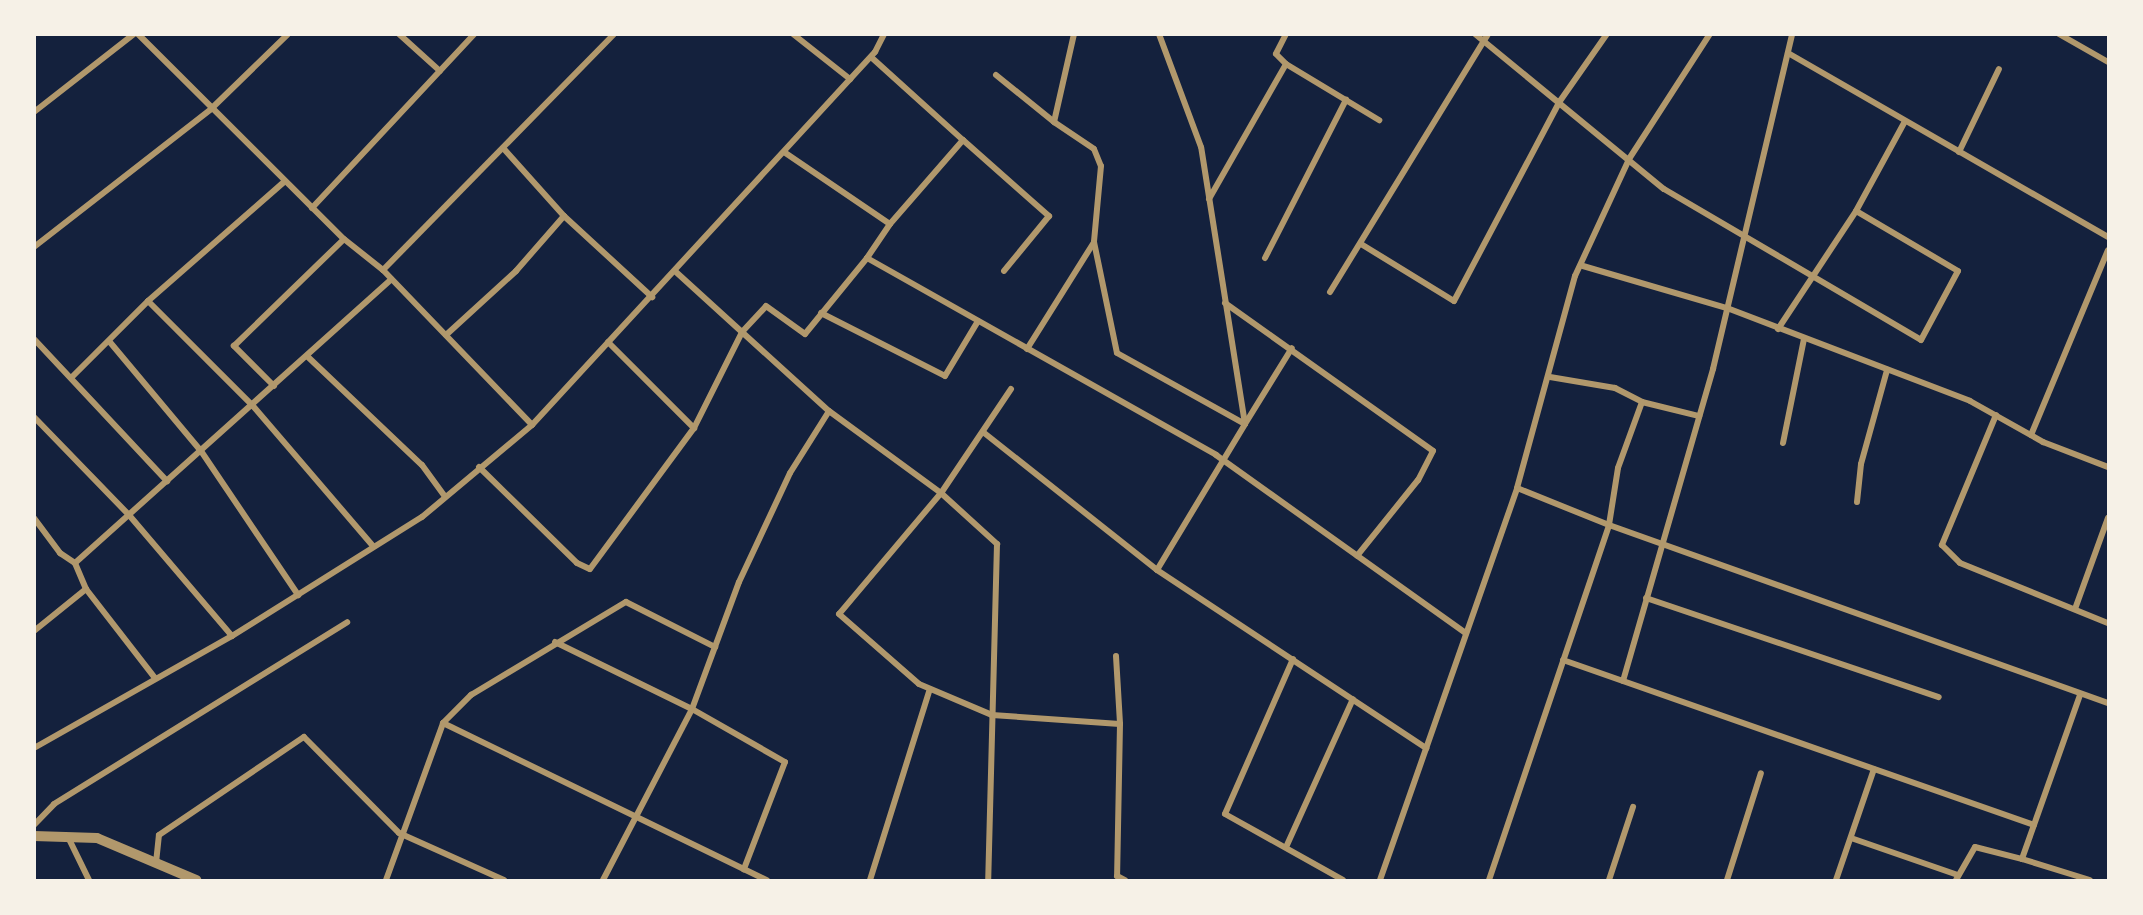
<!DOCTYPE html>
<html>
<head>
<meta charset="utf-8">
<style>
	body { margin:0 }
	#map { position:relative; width:2143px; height:915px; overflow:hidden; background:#14213d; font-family:"IBM Plex Serif",serif }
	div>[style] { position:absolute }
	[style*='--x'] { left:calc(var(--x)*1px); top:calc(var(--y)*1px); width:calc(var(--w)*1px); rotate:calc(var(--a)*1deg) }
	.minor>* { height:6px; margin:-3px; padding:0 3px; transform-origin:3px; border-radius:3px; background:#b1986c }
	.tertiary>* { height:10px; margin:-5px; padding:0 5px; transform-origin:5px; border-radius:5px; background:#b1986c }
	span { translate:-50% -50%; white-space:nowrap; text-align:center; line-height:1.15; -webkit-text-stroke:5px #f6f1e7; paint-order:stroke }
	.frame { position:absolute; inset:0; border:36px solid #f6f1e7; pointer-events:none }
</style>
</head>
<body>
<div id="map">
	<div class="minor">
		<div style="--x:138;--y:34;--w:291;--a:44.9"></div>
		<div style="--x:344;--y:239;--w:50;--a:38.5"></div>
		<div style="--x:383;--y:270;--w:215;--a:46.1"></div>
		<div style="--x:532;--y:425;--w:507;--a:-47.4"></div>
		<div style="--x:875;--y:52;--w:20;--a:-63"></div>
		<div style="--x:399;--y:34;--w:55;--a:42.1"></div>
		<div style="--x:793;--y:34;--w:73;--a:38.3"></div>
		<div style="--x:1074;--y:34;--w:90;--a:102.8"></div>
		<div style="--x:1054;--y:122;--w:48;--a:34"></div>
		<div style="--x:1094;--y:149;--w:18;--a:68"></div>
		<div style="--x:1101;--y:166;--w:76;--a:95.3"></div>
		<div style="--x:1094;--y:242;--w:113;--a:78.3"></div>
		<div style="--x:1117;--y:353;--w:146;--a:29"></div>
		<div style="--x:1245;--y:424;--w:89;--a:-58.3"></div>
		<div style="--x:1286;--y:34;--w:22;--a:117"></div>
		<div style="--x:1276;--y:54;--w:14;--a:45"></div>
		<div style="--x:1286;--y:64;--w:109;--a:31.1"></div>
		<div style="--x:1475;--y:34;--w:244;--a:39.4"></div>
		<div style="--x:1664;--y:189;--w:298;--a:30.4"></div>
		<div style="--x:1921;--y:340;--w:78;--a:-61.8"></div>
		<div style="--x:1958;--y:271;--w:118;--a:-149.5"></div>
		<div style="--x:2059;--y:34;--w:56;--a:29.7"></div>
		<div style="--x:1788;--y:53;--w:369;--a:29.9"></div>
		<div style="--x:871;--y:57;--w:124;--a:42.1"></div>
		<div style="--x:963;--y:140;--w:111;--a:131"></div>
		<div style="--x:996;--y:75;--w:75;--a:39"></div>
		<div style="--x:34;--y:112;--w:127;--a:-38"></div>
		<div style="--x:963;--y:140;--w:115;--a:41.5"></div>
		<div style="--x:1049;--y:216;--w:71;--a:129.3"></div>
		<div style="--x:504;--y:149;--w:90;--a:48.2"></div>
		<div style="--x:564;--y:216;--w:120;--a:42.6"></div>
		<div style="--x:784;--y:152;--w:128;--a:34.2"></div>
		<div style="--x:890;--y:224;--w:41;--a:124.1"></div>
		<div style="--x:867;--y:258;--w:401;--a:29.4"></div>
		<div style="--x:1216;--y:455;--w:307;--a:35.5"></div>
		<div style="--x:1959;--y:152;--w:92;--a:-64.3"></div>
		<div style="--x:1209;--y:199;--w:155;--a:-60.3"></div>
		<div style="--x:312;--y:208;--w:238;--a:-47"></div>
		<div style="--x:1361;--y:244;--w:109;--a:31.5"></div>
		<div style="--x:1454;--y:301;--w:226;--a:-62.1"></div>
		<div style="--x:1560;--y:101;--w:82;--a:-55"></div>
		<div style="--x:34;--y:247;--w:224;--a:-37.9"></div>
		<div style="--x:211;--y:109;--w:107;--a:-44.2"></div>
		<div style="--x:1265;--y:258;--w:178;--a:-62.9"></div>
		<div style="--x:1583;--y:266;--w:150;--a:16.3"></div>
		<div style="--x:1727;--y:308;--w:260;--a:20.9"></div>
		<div style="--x:1970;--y:401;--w:84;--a:29.3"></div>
		<div style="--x:2043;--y:442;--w:70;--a:21"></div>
		<div style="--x:383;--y:270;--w:330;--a:-45.6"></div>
		<div style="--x:676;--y:272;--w:207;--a:42.3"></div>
		<div style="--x:829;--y:411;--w:139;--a:36.2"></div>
		<div style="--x:941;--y:493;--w:76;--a:42.3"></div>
		<div style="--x:997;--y:544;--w:336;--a:91.5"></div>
		<div style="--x:1330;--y:292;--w:303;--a:-58.5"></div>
		<div style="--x:148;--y:301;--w:148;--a:45"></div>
		<div style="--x:253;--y:406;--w:184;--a:49.4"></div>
		<div style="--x:1225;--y:303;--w:255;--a:35.4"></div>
		<div style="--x:1433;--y:451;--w:33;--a:117"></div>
		<div style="--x:1418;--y:480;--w:97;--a:128.8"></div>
		<div style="--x:821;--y:313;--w:139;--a:26.9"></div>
		<div style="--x:945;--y:376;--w:64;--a:-59"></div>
		<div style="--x:1778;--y:329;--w:141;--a:-56.5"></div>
		<div style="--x:1856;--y:211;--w:102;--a:-61.4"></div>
		<div style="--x:446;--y:335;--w:95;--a:-42.4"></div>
		<div style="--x:516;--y:271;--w:73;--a:-48.9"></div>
		<div style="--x:34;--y:339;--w:195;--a:46.9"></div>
		<div style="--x:109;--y:341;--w:143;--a:50.1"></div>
		<div style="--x:201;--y:451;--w:174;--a:56"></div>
		<div style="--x:608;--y:342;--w:122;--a:45"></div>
		<div style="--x:1027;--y:349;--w:126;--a:-57.9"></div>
		<div style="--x:308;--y:357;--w:157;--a:43.5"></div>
		<div style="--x:422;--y:465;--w:39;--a:54"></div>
		<div style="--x:72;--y:377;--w:107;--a:-45"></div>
		<div style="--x:148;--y:301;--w:182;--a:-41.2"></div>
		<div style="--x:1550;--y:377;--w:66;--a:9.6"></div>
		<div style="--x:1615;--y:388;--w:30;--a:27"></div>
		<div style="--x:1642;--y:402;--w:59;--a:13.8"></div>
		<div style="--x:274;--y:386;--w:57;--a:-135"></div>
		<div style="--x:234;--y:346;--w:153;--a:-44.2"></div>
		<div style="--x:1011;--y:389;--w:125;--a:123.9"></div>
		<div style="--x:941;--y:493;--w:158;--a:130.1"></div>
		<div style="--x:839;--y:614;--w:106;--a:41.2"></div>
		<div style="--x:919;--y:684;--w:79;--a:23"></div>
		<div style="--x:992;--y:715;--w:128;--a:4"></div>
		<div style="--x:1120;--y:724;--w:152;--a:91.1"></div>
		<div style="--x:1117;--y:876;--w:9;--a:27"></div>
		<div style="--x:1642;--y:402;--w:70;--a:110"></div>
		<div style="--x:1618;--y:468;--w:58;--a:99"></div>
		<div style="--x:1609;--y:525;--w:530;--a:19.63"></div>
		<div style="--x:1996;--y:415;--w:141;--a:112.6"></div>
		<div style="--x:1942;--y:545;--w:25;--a:45"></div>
		<div style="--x:1960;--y:563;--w:160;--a:22.1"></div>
		<div style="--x:34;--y:417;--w:136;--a:45.9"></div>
		<div style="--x:129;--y:515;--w:159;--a:49.6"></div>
		<div style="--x:983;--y:432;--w:222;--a:38.4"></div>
		<div style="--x:1157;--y:570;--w:323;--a:33.5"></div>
		<div style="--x:2031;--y:435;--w:200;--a:-67.4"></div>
		<div style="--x:1783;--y:443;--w:106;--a:-78.6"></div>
		<div style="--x:479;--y:467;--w:137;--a:44.4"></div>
		<div style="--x:577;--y:563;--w:14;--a:25"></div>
		<div style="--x:590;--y:569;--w:175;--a:-53.6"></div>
		<div style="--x:694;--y:428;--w:107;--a:-63.4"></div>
		<div style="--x:742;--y:332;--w:35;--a:-47"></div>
		<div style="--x:766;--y:306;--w:48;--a:35.7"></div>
		<div style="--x:805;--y:334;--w:98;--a:-50.8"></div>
		<div style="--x:1857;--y:502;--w:38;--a:-84"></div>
		<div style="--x:1861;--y:464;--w:98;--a:-74.5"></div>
		<div style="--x:34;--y:518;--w:44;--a:53.4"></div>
		<div style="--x:60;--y:553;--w:18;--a:34"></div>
		<div style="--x:1157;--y:570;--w:170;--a:-58.9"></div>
		<div style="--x:1245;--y:424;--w:280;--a:-99"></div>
		<div style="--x:1201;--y:147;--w:121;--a:-110.4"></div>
		<div style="--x:86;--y:589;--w:113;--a:52.2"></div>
		<div style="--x:1646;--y:598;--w:309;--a:18.7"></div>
		<div style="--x:2075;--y:609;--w:97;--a:-70.1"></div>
		<div style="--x:34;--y:631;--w:67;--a:-38.9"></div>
		<div style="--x:86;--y:589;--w:28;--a:-113"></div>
		<div style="--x:75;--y:563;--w:425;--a:-41.9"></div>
		<div style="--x:555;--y:642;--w:153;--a:26.1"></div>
		<div style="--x:692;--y:709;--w:107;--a:29.7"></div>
		<div style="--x:785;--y:762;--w:115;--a:111"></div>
		<div style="--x:1116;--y:656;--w:68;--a:86.6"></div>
		<div style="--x:1293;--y:659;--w:169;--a:113.7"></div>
		<div style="--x:1225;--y:814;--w:135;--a:29.2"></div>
		<div style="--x:1563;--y:660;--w:499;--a:19.3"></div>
		<div style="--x:1623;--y:681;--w:325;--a:-73.9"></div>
		<div style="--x:1713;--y:369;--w:344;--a:-76.7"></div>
		<div style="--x:2080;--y:695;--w:174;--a:109.5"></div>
		<div style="--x:2022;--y:859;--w:71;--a:17.2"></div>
		<div style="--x:443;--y:723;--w:40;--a:-45"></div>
		<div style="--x:471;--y:695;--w:181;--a:-31"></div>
		<div style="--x:626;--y:602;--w:100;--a:26.8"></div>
		<div style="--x:34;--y:748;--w:227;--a:-29.5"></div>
		<div style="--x:232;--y:636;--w:224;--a:-32.1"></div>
		<div style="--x:422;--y:517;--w:143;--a:-39.9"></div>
		<div style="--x:34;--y:825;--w:29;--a:-46"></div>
		<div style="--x:54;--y:804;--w:345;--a:-31.8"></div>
		<div style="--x:68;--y:837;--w:48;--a:64"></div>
		<div style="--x:1851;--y:838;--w:113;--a:19.1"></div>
		<div style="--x:1287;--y:845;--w:160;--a:-65.7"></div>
		<div style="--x:156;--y:863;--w:28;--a:-84"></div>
		<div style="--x:159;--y:835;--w:175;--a:-34.1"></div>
		<div style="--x:304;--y:737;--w:135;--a:45.3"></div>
		<div style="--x:399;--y:833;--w:115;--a:24.1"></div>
		<div style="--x:386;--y:880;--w:167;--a:-70"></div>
		<div style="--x:443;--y:723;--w:360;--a:25.9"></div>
		<div style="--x:603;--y:880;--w:193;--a:-62.5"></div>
		<div style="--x:692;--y:709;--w:135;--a:-69.7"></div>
		<div style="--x:739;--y:582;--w:120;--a:-64.9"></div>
		<div style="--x:790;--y:473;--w:73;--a:-57.8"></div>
		<div style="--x:870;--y:880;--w:200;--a:-72.6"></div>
		<div style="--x:1380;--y:880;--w:415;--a:-70.7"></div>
		<div style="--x:1517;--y:488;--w:220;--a:-74.7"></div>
		<div style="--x:1575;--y:276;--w:129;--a:-65.2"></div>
		<div style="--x:1629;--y:159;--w:149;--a:-57.1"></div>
		<div style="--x:1489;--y:880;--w:375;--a:-71.3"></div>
		<div style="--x:1609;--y:525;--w:99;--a:-158.1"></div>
		<div style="--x:1609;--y:880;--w:77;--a:-71.8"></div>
		<div style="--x:1727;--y:880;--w:112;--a:-72.4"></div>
		<div style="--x:1836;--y:880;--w:117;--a:-71.1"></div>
		<div style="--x:1956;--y:880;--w:38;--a:-60"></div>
		<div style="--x:1975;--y:847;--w:49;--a:14.3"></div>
	</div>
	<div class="tertiary">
		<div style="--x:34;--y:836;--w:63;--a:1.8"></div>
		<div style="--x:97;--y:838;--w:108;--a:23"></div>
	</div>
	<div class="frame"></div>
</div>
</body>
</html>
